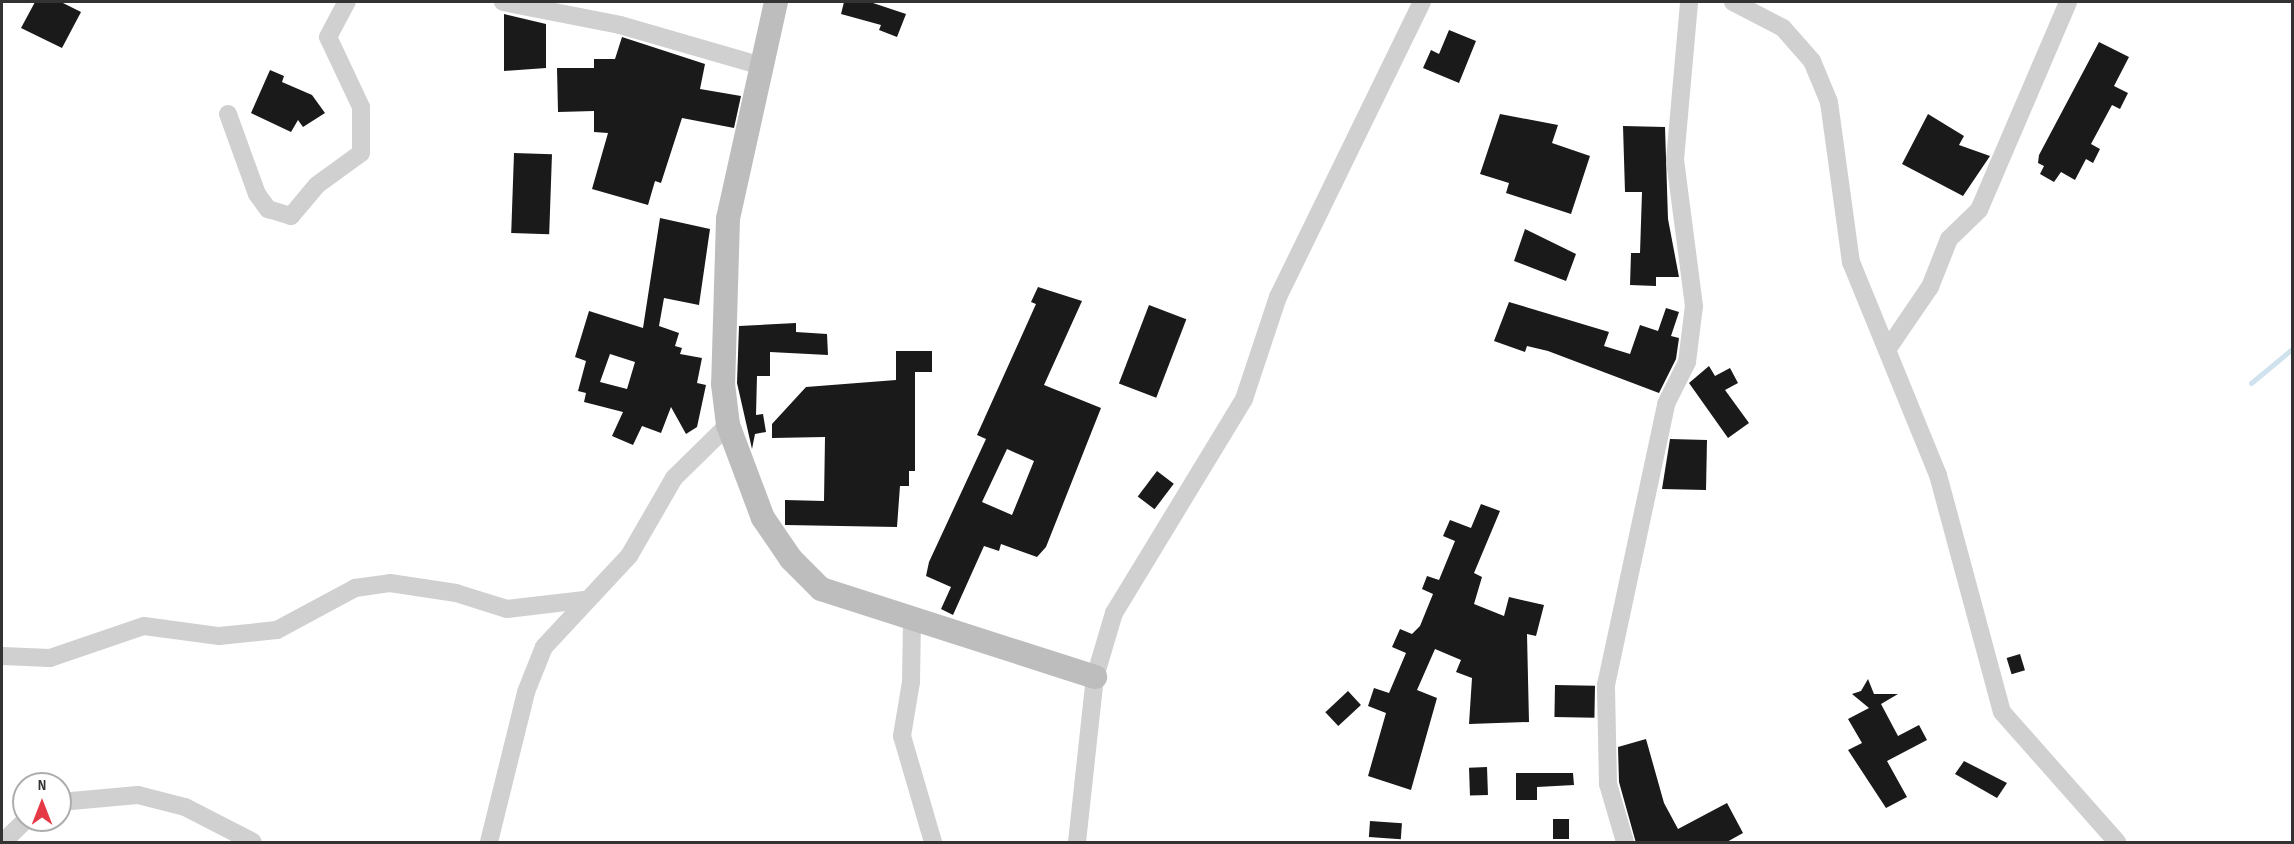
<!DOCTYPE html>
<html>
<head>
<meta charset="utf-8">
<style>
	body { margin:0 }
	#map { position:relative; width:2294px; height:844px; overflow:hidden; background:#fff; font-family:"Sofia Sans Condensed",sans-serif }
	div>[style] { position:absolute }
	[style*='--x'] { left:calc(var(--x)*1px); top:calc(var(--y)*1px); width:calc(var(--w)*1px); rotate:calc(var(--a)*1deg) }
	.stream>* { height:5px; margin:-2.5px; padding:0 2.5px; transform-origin:2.5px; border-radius:2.5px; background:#cfe2ee }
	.building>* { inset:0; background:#1a1a1a; transform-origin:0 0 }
	.street>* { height:18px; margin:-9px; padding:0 9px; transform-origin:9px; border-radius:9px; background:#d0d0d0 }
	.secondary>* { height:24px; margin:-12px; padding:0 12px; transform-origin:12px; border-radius:12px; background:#bdbdbd }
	span { translate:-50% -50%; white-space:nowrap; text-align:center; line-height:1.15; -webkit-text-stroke:6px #fff; paint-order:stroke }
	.frame { position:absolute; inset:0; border:3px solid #333; pointer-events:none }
	.north { position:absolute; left:12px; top:772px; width:60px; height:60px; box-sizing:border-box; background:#fff; border:2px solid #adadad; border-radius:50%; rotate:0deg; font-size:16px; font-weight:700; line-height:24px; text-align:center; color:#333 }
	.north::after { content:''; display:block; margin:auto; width:21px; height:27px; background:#e63946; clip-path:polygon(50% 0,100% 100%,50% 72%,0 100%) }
</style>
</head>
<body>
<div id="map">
	<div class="stream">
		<div style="--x:2251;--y:383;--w:53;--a:-39.7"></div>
	</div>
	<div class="building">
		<div style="clip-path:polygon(35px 2px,61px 2px,81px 12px,62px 48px,21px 28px)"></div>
		<div style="clip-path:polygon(844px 2px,870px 2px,906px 14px,897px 37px,879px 30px,881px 25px,841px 14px)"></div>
		<div style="clip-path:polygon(504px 14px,546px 24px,546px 68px,504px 71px)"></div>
		<div style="clip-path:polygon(1449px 30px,1476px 41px,1459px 83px,1423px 68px,1431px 50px,1439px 54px)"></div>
		<div style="clip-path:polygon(622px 37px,705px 64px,700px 89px,741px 96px,734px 128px,682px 118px,661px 183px,655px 181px,648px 205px,592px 189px,608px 133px,594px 132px,594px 111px,558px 112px,557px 68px,594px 68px,594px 59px,615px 59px)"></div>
		<div style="clip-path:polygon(2099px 42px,2129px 57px,2114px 86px,2128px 93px,2120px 109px,2112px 105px,2091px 144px,2100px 149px,2093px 163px,2086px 159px,2075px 180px,2061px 172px,2054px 182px,2040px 174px,2044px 166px,2038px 163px,2039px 155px)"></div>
		<div style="clip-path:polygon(270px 70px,284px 76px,282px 82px,312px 95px,325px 113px,303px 127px,298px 120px,291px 132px,251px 113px)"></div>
		<div style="clip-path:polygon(1500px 114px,1558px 125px,1552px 143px,1590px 156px,1571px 214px,1506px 193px,1509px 183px,1480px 174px)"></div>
		<div style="clip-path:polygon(1928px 114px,1964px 136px,1959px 145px,1990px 156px,1963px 196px,1902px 164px)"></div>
		<div style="clip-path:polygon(1623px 126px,1665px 127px,1668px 219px,1679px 277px,1656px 277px,1656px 286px,1630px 285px,1631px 253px,1640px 253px,1642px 192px,1625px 192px)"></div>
		<div style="left:514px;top:153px;width:38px;height:80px;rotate:2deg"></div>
		<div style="clip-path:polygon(evenodd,660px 218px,710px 229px,699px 305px,664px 298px,659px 326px,679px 333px,675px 346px,682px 348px,680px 354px,702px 358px,697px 383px,706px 385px,697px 427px,686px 434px,671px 407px,661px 433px,642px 426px,633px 445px,612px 436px,623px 412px,584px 402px,586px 393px,578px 391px,586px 361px,575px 357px,589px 311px,643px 328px,660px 218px,610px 354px,635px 362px,627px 389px,600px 382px,610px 354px)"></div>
		<div style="clip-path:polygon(1525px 229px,1576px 254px,1566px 281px,1514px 261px)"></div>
		<div style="clip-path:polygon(evenodd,1038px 287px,1082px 301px,1044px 385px,1101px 408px,1046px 547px,1037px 557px,1001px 544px,999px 551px,984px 546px,953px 615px,941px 609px,951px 587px,926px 576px,929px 562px,986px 439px,977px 435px,1036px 304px,1031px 302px,1038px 287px,1007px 449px,1034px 461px,1012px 515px,982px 502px,1007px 449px)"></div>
		<div style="clip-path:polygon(1509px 302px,1609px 332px,1604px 346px,1630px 354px,1640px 325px,1658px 331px,1666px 308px,1679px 312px,1671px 336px,1679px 338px,1676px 359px,1659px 393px,1548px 351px,1527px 346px,1525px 352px,1494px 341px)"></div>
		<div style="left:1149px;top:305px;width:40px;height:84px;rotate:21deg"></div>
		<div style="clip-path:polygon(796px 323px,796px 332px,827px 334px,828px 355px,770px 352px,770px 376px,757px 376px,756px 415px,763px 414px,766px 432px,755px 434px,752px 449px,737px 383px,739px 326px)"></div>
		<div style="clip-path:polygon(896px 351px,932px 351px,932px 372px,915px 372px,915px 471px,909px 471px,909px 486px,900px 486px,897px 527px,785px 525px,785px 500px,824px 501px,825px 437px,772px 438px,772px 424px,806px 387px,896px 380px)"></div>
		<div style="clip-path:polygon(1709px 366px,1715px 376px,1730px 368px,1738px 383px,1725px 390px,1749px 423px,1728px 438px,1689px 383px)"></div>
		<div style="clip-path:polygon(1670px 439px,1707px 440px,1706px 490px,1662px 489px)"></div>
		<div style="left:1157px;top:471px;width:21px;height:32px;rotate:37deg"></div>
		<div style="clip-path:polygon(1481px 504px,1500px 511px,1474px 573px,1482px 577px,1474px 604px,1504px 616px,1509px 597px,1544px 605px,1536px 636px,1527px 634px,1529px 722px,1469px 724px,1472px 678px,1456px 672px,1461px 660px,1435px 649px,1417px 690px,1437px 698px,1411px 790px,1368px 776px,1386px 713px,1368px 706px,1374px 688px,1389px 693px,1406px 653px,1392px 647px,1400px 629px,1412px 634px,1420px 626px,1433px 594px,1422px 589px,1427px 576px,1439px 580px,1455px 541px,1443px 536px,1450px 520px,1471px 528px)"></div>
		<div style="left:2020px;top:654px;width:17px;height:14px;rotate:73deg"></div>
		<div style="clip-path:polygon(1868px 679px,1874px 694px,1898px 694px,1881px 704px,1898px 736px,1919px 725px,1927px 740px,1887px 761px,1907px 797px,1886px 808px,1848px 750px,1862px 743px,1848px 719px,1869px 708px,1852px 694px,1861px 691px)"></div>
		<div style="left:1555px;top:685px;width:40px;height:32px;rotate:1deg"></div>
		<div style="left:1348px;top:691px;width:19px;height:31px;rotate:47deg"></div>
		<div style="clip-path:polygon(1646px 739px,1664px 803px,1678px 829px,1727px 803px,1743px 833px,1725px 843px,1636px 843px,1619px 782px,1618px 747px)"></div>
		<div style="clip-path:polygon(1964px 761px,2007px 783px,1997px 798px,1955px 774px)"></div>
		<div style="left:1487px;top:767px;width:28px;height:18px;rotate:88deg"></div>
		<div style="clip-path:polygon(1516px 773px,1573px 773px,1574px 785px,1537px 787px,1537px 800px,1516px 800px)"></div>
		<div style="left:1553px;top:819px;width:16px;height:20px"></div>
		<div style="left:1370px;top:821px;width:32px;height:16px;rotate:4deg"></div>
	</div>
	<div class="street">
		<div style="--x:503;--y:2;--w:119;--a:11.1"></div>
		<div style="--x:620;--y:25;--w:148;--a:16.1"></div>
		<div style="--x:1733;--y:2;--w:56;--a:27.5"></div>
		<div style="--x:1783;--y:28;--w:44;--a:48.7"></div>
		<div style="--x:1812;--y:61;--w:44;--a:67.5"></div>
		<div style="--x:1829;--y:102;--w:162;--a:82.2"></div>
		<div style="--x:1851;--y:262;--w:230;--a:67.8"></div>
		<div style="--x:1938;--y:475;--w:245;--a:74.9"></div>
		<div style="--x:2002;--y:712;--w:174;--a:48.5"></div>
		<div style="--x:228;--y:114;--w:85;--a:70.1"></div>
		<div style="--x:257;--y:194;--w:19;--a:54"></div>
		<div style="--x:268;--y:209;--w:24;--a:17"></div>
		<div style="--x:291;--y:216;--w:40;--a:-50"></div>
		<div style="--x:317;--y:185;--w:54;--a:-36"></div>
		<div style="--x:361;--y:153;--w:46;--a:-90"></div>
		<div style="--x:361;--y:107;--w:77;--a:-115.2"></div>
		<div style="--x:328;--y:37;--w:40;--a:-62"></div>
		<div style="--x:1889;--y:347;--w:73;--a:-55.7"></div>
		<div style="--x:1930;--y:287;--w:52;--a:-68.4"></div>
		<div style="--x:1949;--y:239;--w:42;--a:-44"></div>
		<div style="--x:1979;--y:210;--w:226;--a:-66.8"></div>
		<div style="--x:912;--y:619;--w:63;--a:90.9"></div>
		<div style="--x:911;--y:682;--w:55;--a:99.5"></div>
		<div style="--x:902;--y:736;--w:110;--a:73.7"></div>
		<div style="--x:2;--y:656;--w:48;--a:2.4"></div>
		<div style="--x:50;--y:658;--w:99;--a:-18.8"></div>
		<div style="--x:144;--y:626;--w:76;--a:7.6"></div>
		<div style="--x:219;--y:636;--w:58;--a:-5.9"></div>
		<div style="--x:277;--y:630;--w:89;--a:-28.3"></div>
		<div style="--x:355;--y:588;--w:35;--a:-8"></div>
		<div style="--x:390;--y:583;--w:67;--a:8.6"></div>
		<div style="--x:456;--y:593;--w:53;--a:17.4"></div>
		<div style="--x:507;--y:609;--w:78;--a:-6.7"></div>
		<div style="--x:60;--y:802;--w:78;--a:-5.1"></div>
		<div style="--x:138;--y:795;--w:49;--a:14.3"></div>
		<div style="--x:185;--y:807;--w:76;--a:27.2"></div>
		<div style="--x:3;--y:842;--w:32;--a:-44"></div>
		<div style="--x:489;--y:842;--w:154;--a:-76.1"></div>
		<div style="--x:526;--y:692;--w:48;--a:-68.2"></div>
		<div style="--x:544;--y:647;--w:125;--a:-47"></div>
		<div style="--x:629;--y:556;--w:90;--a:-60"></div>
		<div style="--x:674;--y:478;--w:76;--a:-44.5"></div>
		<div style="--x:1077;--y:842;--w:166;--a:-83.8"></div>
		<div style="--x:1095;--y:677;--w:67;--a:-73.5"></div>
		<div style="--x:1114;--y:613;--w:250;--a:-58.7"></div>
		<div style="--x:1244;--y:399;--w:108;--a:-71.6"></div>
		<div style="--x:1278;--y:297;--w:328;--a:-64"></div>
		<div style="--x:1625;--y:842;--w:60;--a:-106.3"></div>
		<div style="--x:1608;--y:784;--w:99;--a:-91.2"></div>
		<div style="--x:1606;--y:685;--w:287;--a:-77.9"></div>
		<div style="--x:1666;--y:404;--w:47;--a:-63.4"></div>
		<div style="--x:1687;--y:362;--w:56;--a:-82.9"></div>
		<div style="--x:1694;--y:306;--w:147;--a:-97.4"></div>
		<div style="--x:1675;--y:160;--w:159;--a:-84.9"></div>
	</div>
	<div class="secondary">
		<div style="--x:776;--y:2;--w:222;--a:102.5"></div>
		<div style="--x:728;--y:219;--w:165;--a:91.7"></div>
		<div style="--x:723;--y:384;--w:41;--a:83"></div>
		<div style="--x:728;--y:425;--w:99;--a:69.4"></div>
		<div style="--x:763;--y:518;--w:50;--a:55.7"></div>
		<div style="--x:791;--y:559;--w:42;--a:45"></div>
		<div style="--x:821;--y:589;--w:288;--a:17.8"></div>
	</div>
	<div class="frame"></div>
	<div class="north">N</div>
</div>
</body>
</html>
